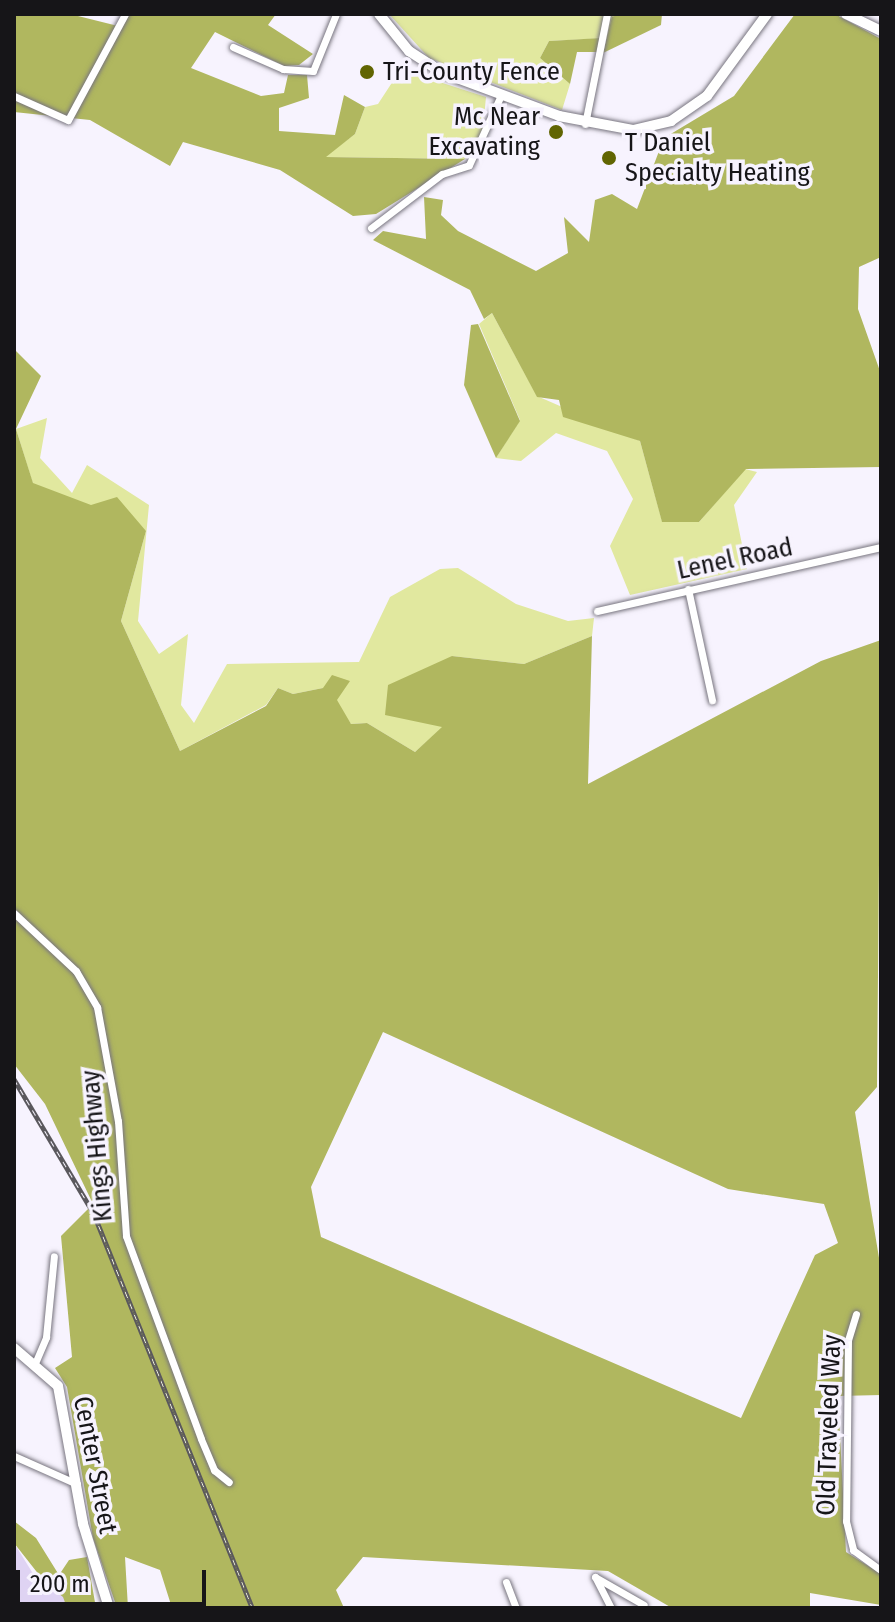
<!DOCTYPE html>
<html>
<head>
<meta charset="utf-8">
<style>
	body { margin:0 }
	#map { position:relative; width:895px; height:1622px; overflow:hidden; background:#f7f3fe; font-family:"Fira Sans Condensed",sans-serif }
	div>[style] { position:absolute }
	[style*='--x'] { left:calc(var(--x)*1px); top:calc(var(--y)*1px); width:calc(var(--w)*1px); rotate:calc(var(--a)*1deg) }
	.green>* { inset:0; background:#e1e89f }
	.forest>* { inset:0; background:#b0b75f }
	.water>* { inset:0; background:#dfd3f3 }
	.roads { filter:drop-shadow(0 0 2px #78757f) drop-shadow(0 0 2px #78757f) }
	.minor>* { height:7px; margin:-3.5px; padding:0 3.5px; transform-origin:3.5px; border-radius:3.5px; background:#fff }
	.secondary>* { height:10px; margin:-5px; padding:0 5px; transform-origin:5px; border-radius:5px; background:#fff }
	.rail>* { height:5px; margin-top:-2.5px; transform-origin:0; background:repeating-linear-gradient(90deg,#f7f3fe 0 6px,#5a585d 0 12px); box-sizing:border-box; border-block:2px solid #5a585d }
	.dots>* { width:22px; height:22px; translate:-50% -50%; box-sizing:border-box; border:4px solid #f7f3fe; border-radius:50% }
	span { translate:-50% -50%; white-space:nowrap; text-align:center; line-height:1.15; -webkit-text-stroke:7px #f7f3fe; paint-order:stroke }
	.poi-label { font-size:26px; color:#161518 }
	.left { translate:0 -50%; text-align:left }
	.right { translate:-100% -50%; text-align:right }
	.street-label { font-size:26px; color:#161518 }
	.frame { position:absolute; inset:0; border:16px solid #161518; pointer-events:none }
	.scale { position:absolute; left:16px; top:1570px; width:190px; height:36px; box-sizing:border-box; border:4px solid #161518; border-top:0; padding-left:10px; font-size:24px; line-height:28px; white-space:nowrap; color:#161518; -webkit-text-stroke:6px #f7f3fe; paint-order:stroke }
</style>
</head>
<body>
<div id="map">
	<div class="green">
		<div style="clip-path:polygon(389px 14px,620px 14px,607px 38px,549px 41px,540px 58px,570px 84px,562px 110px,429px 58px)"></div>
		<div style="clip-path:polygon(421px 76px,486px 97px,482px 138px,465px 159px,324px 157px,355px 134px,365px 107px,378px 104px,395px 78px)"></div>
		<div style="clip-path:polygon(492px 313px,537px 396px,640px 441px,662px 521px,699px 522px,745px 469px,757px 472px,734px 505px,747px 569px,630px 595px,610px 546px,633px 499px,607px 451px,556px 433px,521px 461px,496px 458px,520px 420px,479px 324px)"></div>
		<div style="clip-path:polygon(47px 418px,40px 458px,72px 493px,87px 465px,149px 505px,138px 621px,159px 654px,188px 634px,181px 705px,194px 723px,227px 664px,359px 662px,390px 597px,440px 569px,458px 568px,516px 604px,568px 621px,594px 618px,592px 636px,524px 664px,452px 656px,443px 727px,415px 752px,367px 723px,351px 724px,323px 688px,293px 694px,278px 688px,266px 705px,180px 751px,121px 621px,146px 531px,33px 484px,16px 429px)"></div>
	</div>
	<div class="forest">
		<div style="clip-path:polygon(14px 14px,70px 14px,122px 27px,130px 14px,276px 14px,268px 25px,313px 54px,299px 65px,284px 66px,215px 32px,191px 68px,261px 96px,284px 93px,288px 75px,307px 75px,309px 98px,279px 108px,279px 131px,335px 135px,344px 95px,365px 107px,355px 134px,326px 157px,465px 159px,376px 214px,353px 216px,280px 170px,183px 142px,170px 166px,90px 120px,14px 112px)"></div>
		<div style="clip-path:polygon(620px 14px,662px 14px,661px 25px,603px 53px,612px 17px)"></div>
		<div style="clip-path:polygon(795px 14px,835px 14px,881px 39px,881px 257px,859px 267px,858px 309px,881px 374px,881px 467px,746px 469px,699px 522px,662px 522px,640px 441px,563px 417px,559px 400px,537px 397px,492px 313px,484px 319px,470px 290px,373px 240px,383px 231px,426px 239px,424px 197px,443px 200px,441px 215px,458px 231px,536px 271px,568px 253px,564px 217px,589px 242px,595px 200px,612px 194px,637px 209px,664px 138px,734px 96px)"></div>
		<div style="clip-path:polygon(601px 38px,598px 52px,577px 52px,570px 84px,540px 58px,549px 41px)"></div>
		<div style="clip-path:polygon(478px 324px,520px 421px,496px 458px,464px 385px,471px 325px)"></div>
		<div style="clip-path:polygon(evenodd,14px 349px,41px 376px,16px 429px,33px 483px,91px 505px,117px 497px,146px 531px,121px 621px,180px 751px,266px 706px,278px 688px,293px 694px,323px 688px,332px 675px,350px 681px,337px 700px,351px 724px,367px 723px,415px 752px,442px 727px,385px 715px,388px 685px,452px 656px,524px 664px,592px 636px,588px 784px,821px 661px,881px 640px,877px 1087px,855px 1112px,881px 1270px,881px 1395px,838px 1396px,846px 1552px,881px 1574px,881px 1605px,810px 1593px,810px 1608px,672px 1608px,608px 1571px,363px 1557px,336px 1590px,344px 1608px,172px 1608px,160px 1570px,125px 1557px,128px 1608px,117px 1608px,93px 1538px,67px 1387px,55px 1368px,72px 1357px,61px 1236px,93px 1204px,45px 1104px,14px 1064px,14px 349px,383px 1032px,728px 1189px,824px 1204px,838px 1243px,815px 1255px,741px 1418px,321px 1237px,311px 1187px,383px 1032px)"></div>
		<div style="clip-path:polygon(14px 1521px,36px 1538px,59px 1575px,69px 1560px,87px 1557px,96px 1608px,62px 1604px,14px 1543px)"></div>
	</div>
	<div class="water">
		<div style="clip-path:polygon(14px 1543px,32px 1572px,63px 1597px,67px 1608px,14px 1608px)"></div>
	</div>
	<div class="roads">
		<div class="minor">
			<div style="--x:233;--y:47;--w:55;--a:23.7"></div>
			<div style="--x:283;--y:69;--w:30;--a:4"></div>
			<div style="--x:313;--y:71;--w:61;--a:-68"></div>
			<div style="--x:14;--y:96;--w:59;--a:24"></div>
			<div style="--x:68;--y:120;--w:120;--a:-61.7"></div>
			<div style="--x:585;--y:124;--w:112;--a:-78.7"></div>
			<div style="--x:371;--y:228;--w:89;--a:-37.3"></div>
			<div style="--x:442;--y:174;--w:28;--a:-18"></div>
			<div style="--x:469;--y:165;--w:77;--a:-65.4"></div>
			<div style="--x:688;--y:589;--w:114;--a:77.8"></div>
			<div style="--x:597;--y:611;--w:291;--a:-12.7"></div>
			<div style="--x:14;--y:913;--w:85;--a:43.1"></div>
			<div style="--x:76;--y:971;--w:42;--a:59.7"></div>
			<div style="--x:97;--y:1007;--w:116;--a:79.6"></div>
			<div style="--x:118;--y:1121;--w:115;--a:86"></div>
			<div style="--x:126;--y:1236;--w:216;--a:69.7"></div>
			<div style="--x:201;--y:1439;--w:34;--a:67"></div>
			<div style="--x:214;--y:1470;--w:19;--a:39"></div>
			<div style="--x:856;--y:1314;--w:28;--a:107"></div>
			<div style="--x:848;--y:1341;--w:180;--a:90.6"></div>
			<div style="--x:846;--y:1521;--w:30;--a:76"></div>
			<div style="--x:853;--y:1550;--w:34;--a:36"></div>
			<div style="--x:36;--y:1361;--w:26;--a:-67"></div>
			<div style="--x:46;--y:1337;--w:81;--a:-84.4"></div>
			<div style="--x:14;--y:1456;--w:69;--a:24"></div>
			<div style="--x:506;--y:1582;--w:28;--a:69"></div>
			<div style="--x:611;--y:1608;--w:35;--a:-117"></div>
			<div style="--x:595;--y:1577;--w:56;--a:29.7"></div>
		</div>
		<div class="secondary">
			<div style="--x:379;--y:14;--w:48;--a:51"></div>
			<div style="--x:409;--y:51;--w:38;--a:33"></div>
			<div style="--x:441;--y:72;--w:126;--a:20.4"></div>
			<div style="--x:559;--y:116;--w:75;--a:10.7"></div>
			<div style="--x:633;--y:130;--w:39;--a:-13"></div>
			<div style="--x:671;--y:121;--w:44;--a:-34.8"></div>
			<div style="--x:707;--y:96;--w:102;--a:-53.8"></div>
			<div style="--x:846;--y:14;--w:39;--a:26"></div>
			<div style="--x:14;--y:1348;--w:58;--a:40.8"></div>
			<div style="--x:58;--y:1386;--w:140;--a:79.7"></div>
			<div style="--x:83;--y:1524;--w:88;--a:72.8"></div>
		</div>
	</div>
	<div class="rail">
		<div style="--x:14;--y:1079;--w:157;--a:59.3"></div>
		<div style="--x:94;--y:1214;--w:424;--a:68.1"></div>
	</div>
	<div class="dots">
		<div style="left:367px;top:72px;background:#616502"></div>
		<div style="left:556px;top:132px;background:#616502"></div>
		<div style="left:609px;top:158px;background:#616502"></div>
	</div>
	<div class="poi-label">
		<span class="left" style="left:383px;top:72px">Tri-County Fence</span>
		<span class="right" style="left:540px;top:132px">Mc Near<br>Excavating</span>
		<span class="left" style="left:625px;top:158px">T Daniel<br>Specialty Heating</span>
	</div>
	<div class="street-label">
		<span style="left:735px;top:559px;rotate:-12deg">Lenel Road</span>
		<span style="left:97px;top:1146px;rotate:-95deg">Kings Highway</span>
		<span style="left:829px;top:1425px;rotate:-88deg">Old Traveled Way</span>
		<span style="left:95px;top:1465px;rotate:79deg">Center Street</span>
	</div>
	<div class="frame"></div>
	<div class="scale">200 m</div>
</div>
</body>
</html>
